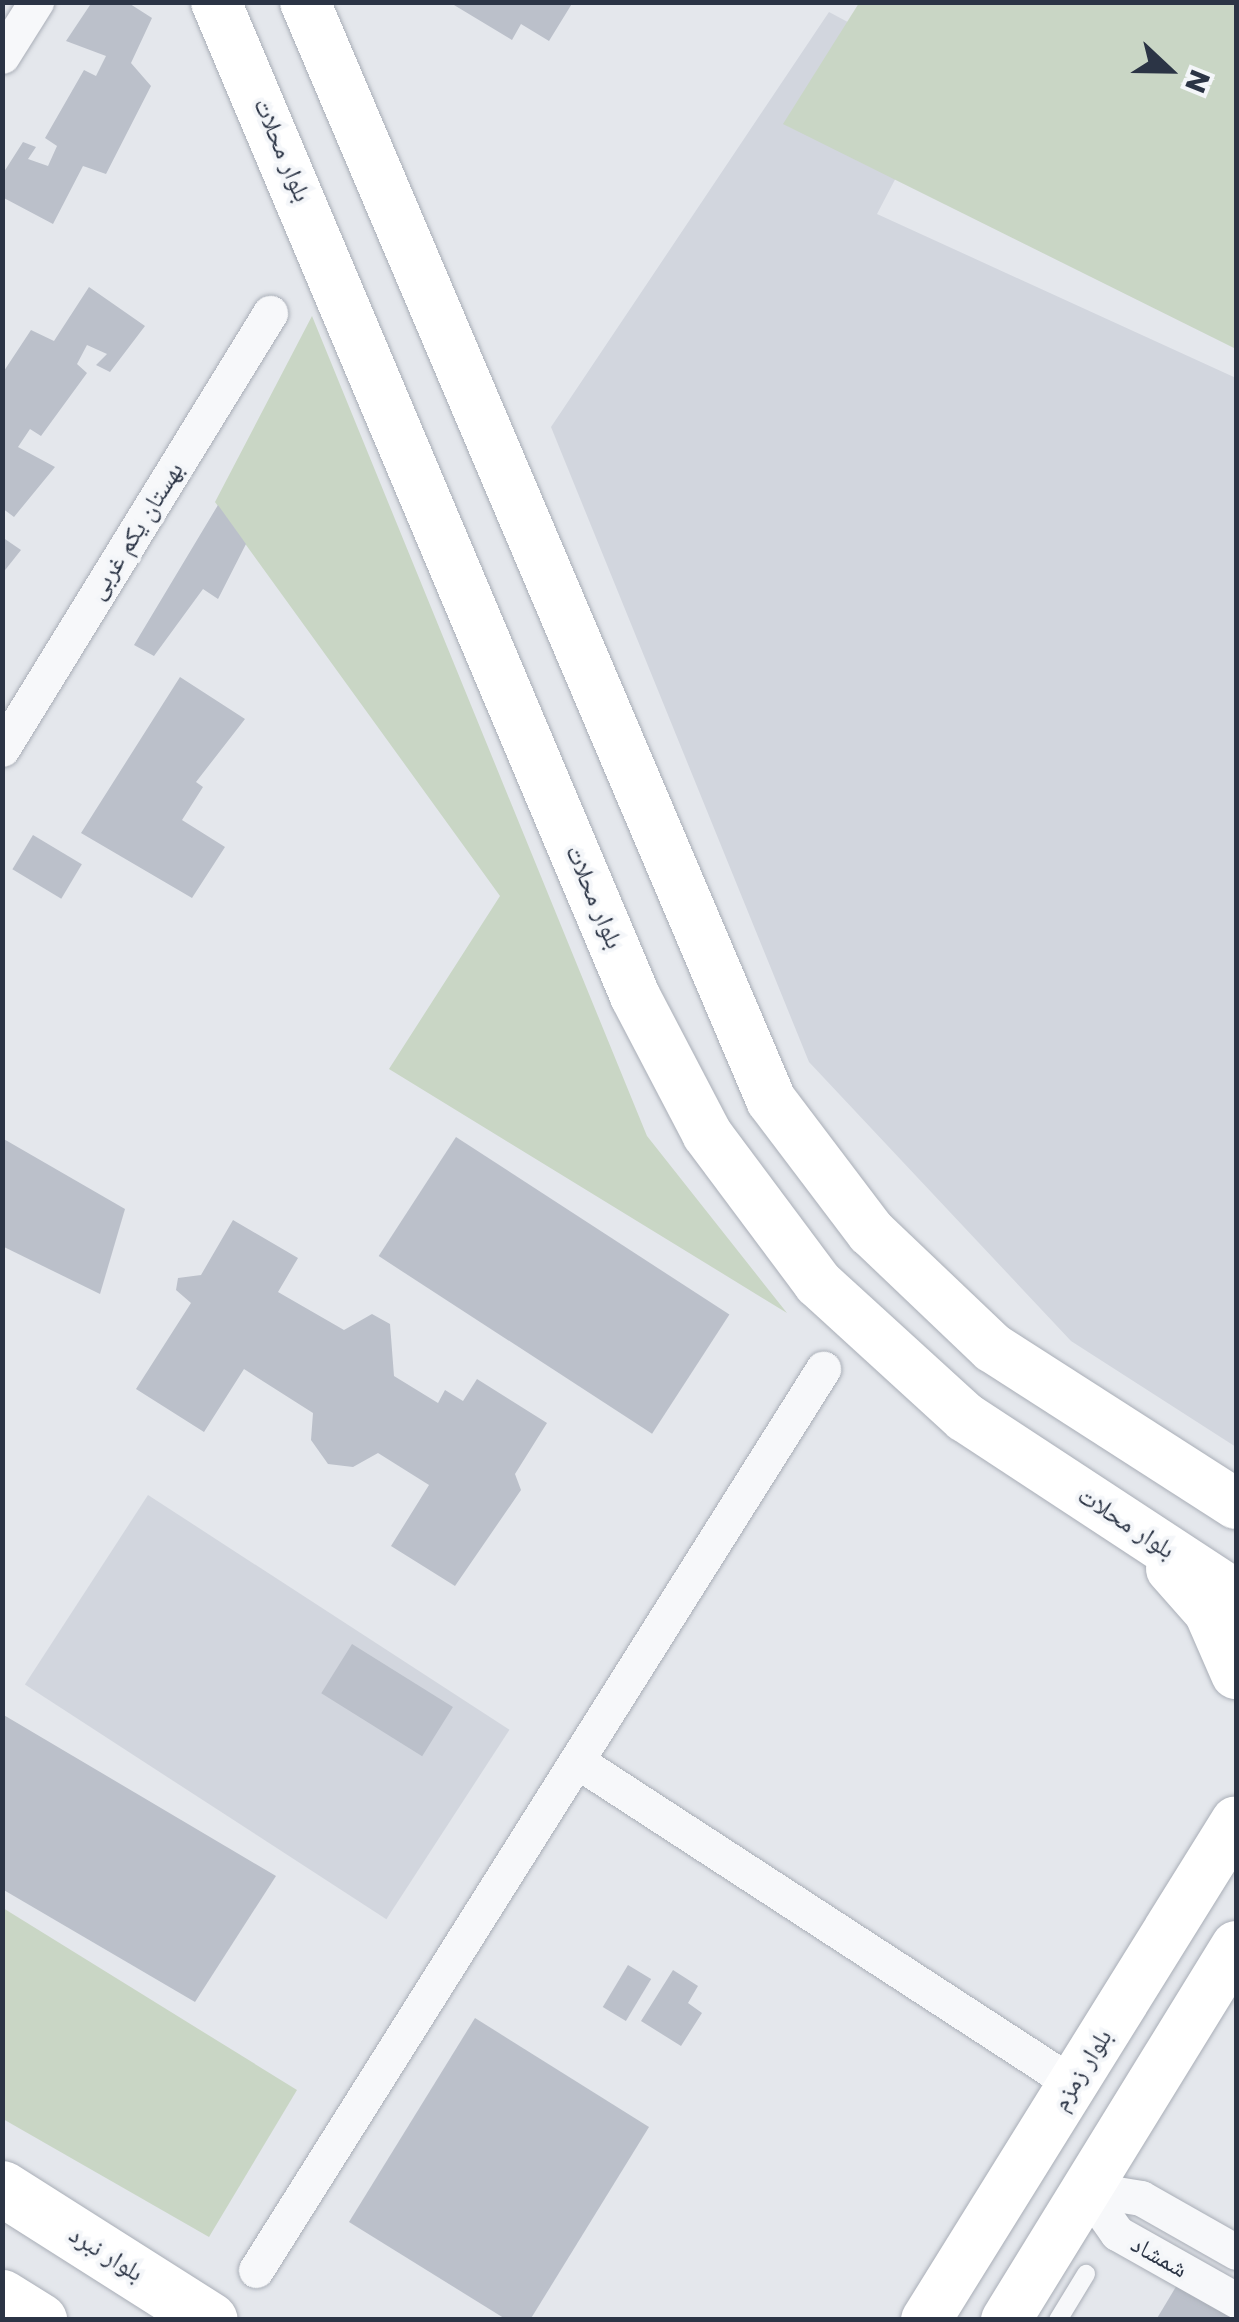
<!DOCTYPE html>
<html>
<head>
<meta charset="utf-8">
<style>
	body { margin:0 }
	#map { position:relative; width:1239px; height:2322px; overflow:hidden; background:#e4e7ec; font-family:Poppins,"Noto Naskh Arabic",sans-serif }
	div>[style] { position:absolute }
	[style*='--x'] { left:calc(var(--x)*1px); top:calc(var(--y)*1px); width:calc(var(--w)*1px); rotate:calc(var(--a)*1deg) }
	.built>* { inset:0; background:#d2d6de; transform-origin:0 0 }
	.green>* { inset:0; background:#c9d6c5 }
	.building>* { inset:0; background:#bbc0ca; transform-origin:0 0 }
	.roads { filter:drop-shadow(0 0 2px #a9aeb7) drop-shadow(0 0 2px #a9aeb7) }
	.service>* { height:18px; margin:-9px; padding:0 9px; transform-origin:9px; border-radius:9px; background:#f7f8fa }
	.minor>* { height:35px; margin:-17.5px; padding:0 17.5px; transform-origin:17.5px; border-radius:17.5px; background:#f7f8fa }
	.secondary>* { height:50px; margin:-25px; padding:0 25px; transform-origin:25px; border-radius:25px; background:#fff }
	.primary>* { height:55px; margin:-27.5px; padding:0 27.5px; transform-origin:27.5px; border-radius:27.5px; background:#fff }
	span { translate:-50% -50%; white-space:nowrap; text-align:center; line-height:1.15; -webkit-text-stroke:8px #f4f6f9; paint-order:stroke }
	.street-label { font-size:25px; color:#2b3445 }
	.frame { position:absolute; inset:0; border:5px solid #2b3445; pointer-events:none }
	.north { position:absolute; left:1119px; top:20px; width:100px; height:100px; -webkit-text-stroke:8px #f4f6f9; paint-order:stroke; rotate:112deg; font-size:28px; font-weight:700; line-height:40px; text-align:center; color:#2b3445 }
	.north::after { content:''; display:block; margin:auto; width:35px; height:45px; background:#2b3445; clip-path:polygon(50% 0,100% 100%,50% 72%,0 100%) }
</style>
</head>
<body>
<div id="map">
	<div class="built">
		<div style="clip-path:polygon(829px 12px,949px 76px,877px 214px,1236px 378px,1236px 1447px,1071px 1341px,809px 1062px,551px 427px)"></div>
		<div style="left:148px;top:1495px;width:431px;height:226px;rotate:33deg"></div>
	</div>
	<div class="green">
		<div style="clip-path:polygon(859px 3px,1236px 3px,1236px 349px,783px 124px)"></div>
		<div style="clip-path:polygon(312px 316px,647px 1136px,787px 1313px,389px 1069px,500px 896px,215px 502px)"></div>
		<div style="clip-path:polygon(3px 1908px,297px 2090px,209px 2237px,3px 2119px)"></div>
	</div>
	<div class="building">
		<div style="clip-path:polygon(92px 2px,127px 2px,152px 18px,131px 63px,151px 86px,106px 174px,83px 166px,53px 224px,2px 197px,2px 175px,23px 142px,36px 147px,28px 159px,48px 166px,57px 146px,45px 138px,84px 70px,96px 76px,106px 56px,66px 41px)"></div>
		<div style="clip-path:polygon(449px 2px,573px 2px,549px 41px,521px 24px,512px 40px)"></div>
		<div style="clip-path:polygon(89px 287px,145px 326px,110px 372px,96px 365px,107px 354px,87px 345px,77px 364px,87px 373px,41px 436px,30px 429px,18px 447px,55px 467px,14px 517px,2px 508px,2px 374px,31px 330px,54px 341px)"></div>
		<div style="clip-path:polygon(218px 505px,246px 544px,218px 599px,203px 589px,154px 656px,134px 645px)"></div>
		<div style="clip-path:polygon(2px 537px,21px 550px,2px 574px)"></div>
		<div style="clip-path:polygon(180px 677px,245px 719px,196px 782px,203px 787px,182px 820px,225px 847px,192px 898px,81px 833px)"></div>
		<div style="left:33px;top:835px;width:57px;height:40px;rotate:31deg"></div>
		<div style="left:456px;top:1137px;width:326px;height:142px;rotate:33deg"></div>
		<div style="clip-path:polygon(2px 1138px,125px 1209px,100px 1294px,2px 1246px)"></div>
		<div style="clip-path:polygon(233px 1220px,298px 1258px,278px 1292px,344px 1330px,372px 1314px,390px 1324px,394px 1376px,438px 1403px,445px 1390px,463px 1401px,477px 1379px,547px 1423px,515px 1474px,521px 1490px,455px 1586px,391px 1546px,429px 1485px,378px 1453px,353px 1467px,328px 1464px,311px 1440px,313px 1413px,244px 1369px,204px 1432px,136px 1389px,191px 1303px,176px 1290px,178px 1278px,201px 1275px)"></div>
		<div style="left:352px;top:1644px;width:119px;height:58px;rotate:32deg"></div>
		<div style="clip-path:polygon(2px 1714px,276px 1876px,195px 2002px,2px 1889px)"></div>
		<div style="left:628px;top:1965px;width:27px;height:49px;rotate:31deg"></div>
		<div style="clip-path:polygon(673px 1970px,698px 1986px,688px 2003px,702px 2013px,681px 2046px,641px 2021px)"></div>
		<div style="clip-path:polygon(475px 2018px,649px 2127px,530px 2320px,507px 2320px,349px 2222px)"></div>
		<div style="clip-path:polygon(1177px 2285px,1236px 2320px,1156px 2320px)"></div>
	</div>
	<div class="roads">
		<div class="service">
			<div style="--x:1058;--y:2320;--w:54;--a:-58.7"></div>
		</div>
		<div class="minor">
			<div style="--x:2;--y:56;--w:64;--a:-57.8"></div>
			<div style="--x:2;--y:749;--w:512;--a:-58.42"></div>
			<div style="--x:577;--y:1761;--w:592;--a:33.07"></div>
			<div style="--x:1086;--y:2189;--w:54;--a:54.8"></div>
			<div style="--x:1117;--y:2233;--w:137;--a:29.4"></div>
			<div style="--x:1086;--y:2189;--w:56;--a:9.3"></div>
			<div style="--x:1141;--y:2198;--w:109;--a:29.6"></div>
			<div style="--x:256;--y:2270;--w:1065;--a:-57.82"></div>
		</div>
		<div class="secondary">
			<div style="--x:216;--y:2;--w:1079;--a:67.14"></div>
			<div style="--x:635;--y:996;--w:156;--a:62.4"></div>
			<div style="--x:707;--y:1134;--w:186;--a:53.3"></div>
			<div style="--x:818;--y:1283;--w:199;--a:42.4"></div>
			<div style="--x:965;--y:1417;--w:324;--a:33.3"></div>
			<div style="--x:305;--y:2;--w:1193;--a:67"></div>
			<div style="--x:771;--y:1100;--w:166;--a:52.9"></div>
			<div style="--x:871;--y:1232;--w:168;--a:43.6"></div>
			<div style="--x:993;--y:1348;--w:289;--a:32.7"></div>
			<div style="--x:1171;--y:1569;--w:57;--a:48.5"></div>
			<div style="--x:1209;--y:1612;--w:68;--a:66.5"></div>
			<div style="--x:926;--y:2320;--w:587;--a:-58.15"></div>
			<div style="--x:1006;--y:2320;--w:439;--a:-58.4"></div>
		</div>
		<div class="primary">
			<div style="--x:2;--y:2188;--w:246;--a:32.4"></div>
			<div style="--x:2;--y:2297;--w:44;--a:31.9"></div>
		</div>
	</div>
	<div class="street-label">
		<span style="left:282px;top:150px;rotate:67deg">بلوار محلات</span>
		<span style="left:136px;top:531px;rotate:-58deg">بهستان یکم غربی</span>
		<span style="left:594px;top:897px;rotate:67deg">بلوار محلات</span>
		<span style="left:1126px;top:1523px;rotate:33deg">بلوار محلات</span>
		<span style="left:1082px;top:2070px;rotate:-58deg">بلوار زمزم</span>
		<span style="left:106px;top:2254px;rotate:32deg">بلوار نبرد</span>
		<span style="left:1159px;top:2257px;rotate:29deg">شمشاد</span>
	</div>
	<div class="frame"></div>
	<div class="north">N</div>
</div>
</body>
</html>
